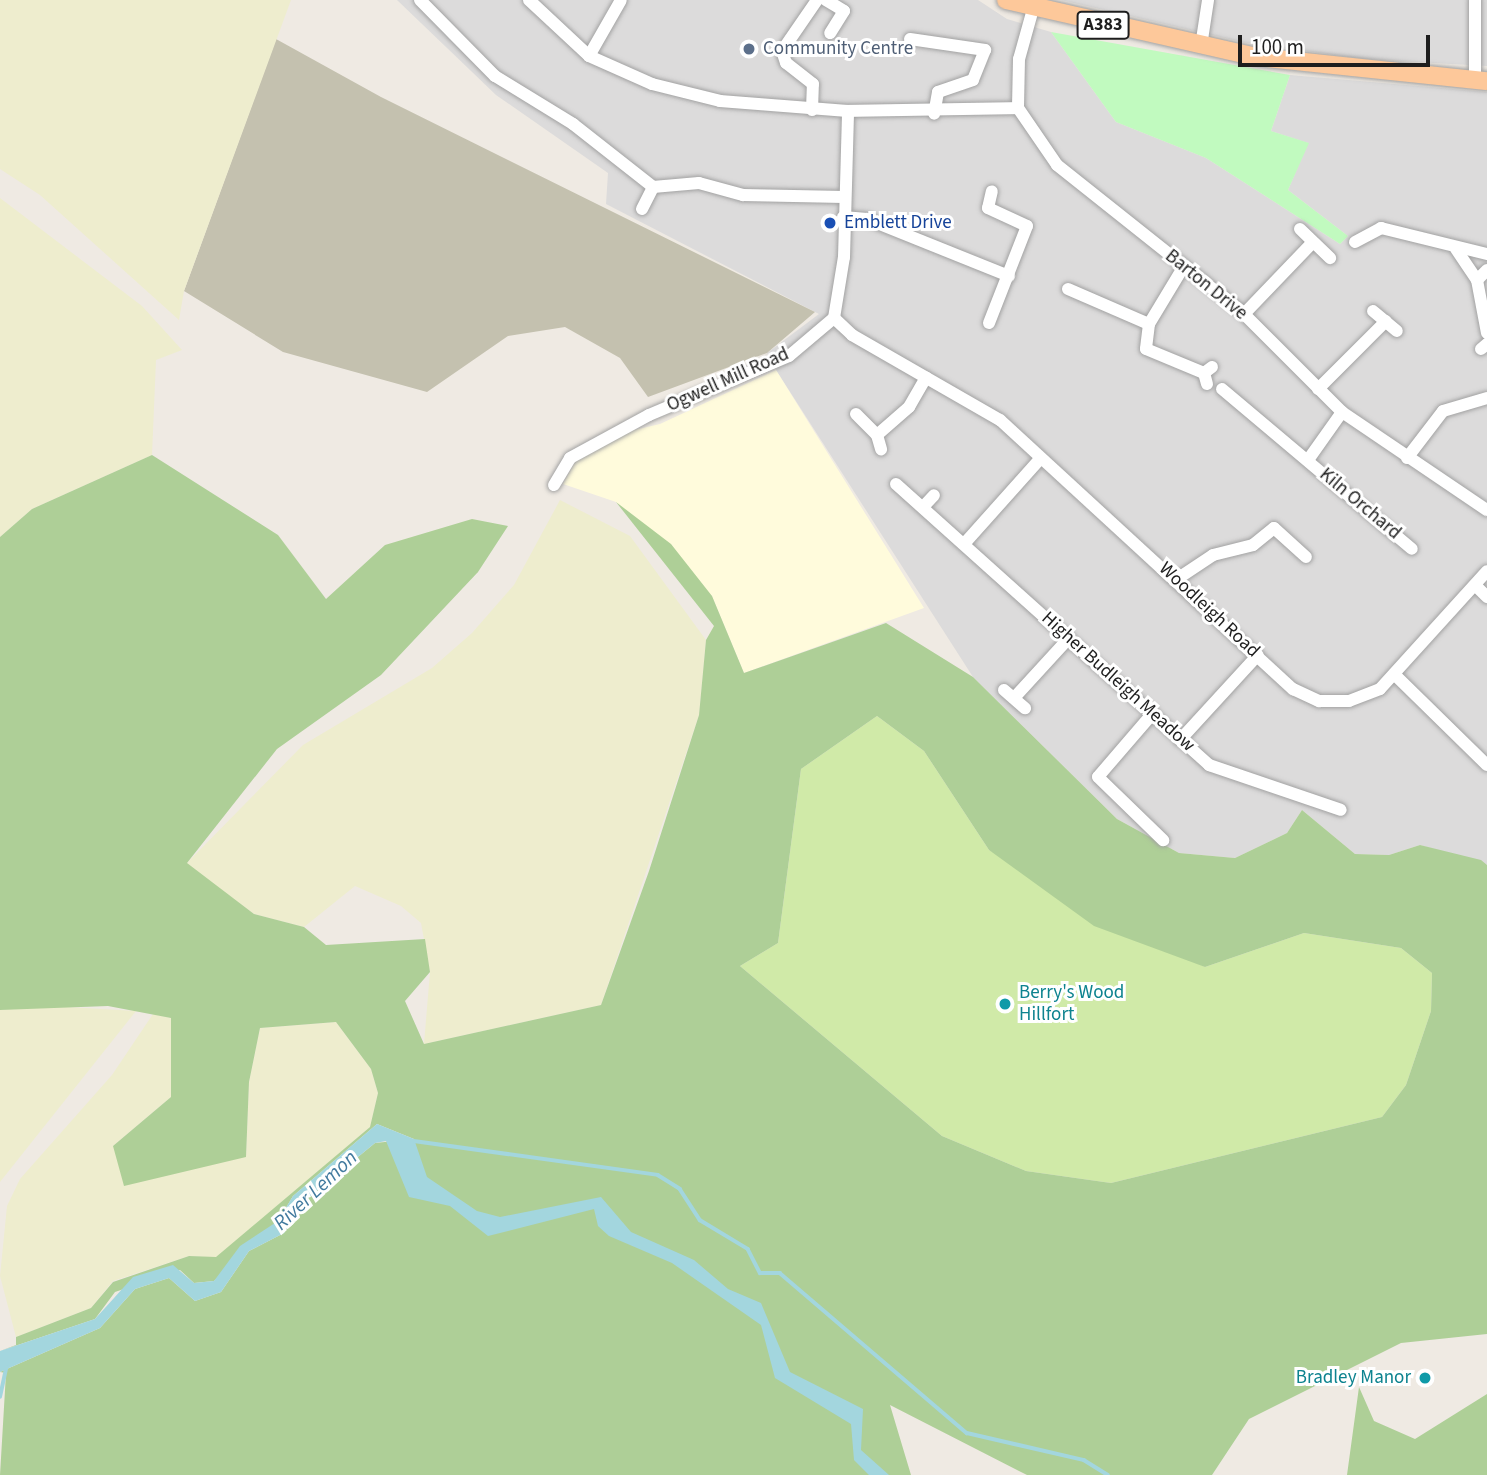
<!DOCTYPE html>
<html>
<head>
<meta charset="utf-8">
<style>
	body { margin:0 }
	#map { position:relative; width:1487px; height:1475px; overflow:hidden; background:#efeae3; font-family:"Source Sans 3",sans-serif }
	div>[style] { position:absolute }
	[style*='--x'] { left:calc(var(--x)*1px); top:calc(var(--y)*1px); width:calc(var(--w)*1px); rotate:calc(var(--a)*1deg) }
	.residential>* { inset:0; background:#dcdbdb }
	.education>* { inset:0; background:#fffbdc }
	.construction>* { inset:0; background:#c4c1af }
	.farmland>* { inset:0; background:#eeedce }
	.grass>* { inset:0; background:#d0eaa8 }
	.forest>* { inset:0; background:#aecf97 }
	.park>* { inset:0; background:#c1fabf }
	.water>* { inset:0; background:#a3d6de }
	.stream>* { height:3.5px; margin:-1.75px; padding:0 1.75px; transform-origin:1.75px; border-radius:1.75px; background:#a3d6de }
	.roads { filter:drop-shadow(0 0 2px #a2a2a2) drop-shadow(0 0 2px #a2a2a2) }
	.minor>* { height:12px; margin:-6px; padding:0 6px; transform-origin:6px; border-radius:6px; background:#fff }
	.primary>* { height:18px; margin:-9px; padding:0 9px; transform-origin:9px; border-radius:9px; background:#fdc89a }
	.dots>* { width:19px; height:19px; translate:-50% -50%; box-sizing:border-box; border:4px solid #fff; border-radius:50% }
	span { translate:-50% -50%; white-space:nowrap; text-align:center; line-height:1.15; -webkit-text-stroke:6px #fff; paint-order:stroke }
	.shield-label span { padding:2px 5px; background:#fff; border:2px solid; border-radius:5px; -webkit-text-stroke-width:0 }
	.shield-label { font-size:18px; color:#1e1e1e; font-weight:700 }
	.service-label { font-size:19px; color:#4e5e75 }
	.left { translate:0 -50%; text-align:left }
	.transit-label { font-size:19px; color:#164399 }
	.street-label { font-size:19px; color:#1e1e1e }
	.culture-label { font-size:19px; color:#0d838f }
	.right { translate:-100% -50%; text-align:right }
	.water-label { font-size:21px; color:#437b9f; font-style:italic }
	.scale { position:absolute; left:1238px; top:35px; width:192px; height:32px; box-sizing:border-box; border:4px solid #1e1e1e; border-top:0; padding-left:9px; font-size:21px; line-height:24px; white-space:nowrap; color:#1e1e1e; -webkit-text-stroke:5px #fff; paint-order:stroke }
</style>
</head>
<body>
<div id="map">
	<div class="residential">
		<div style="clip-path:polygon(397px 0,978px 0,1007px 19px,1051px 32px,1116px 122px,1206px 158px,1340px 244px,1348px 236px,1288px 190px,1308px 143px,1271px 131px,1290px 75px,1487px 92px,1487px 865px,1420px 845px,1389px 855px,1355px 854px,1302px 810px,1287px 833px,1235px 858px,1179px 853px,1117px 819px,973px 677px,776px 370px,767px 353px,819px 314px,606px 204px,608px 173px,496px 95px)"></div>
		<div style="clip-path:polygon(1061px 0,1487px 0,1487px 66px,1364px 59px,1242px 42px)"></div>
	</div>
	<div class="education">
		<div style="clip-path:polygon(776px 370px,924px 608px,744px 673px,712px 596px,616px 502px,563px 484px,575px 462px,621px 433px,660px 424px)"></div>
	</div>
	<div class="construction">
		<div style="clip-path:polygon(276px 39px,381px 97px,815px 312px,767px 353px,648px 397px,620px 358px,565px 327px,508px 336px,427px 392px,283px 352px,184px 291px)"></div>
	</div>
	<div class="farmland">
		<div style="clip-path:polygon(0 0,291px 0,184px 291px,179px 320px,40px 195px,0 169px)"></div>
		<div style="clip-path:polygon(0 198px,142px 306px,182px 350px,156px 360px,152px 455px,32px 509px,0 537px)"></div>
		<div style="clip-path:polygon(560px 500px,630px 536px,706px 640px,699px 715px,601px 1005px,424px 1044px,430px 972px,421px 923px,401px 906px,355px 886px,304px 927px,254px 914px,186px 864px,303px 745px,432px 668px,472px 633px,514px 585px)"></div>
		<div style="clip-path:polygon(32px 1005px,136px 1011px,0 1182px,0 1010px)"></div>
		<div style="clip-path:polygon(153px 1014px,171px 1018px,171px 1097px,113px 1146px,246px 1157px,249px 1082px,260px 1028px,336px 1022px,371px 1069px,378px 1093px,370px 1127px,216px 1258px,189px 1256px,113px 1281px,91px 1308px,16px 1337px,0 1276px,7px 1206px,20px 1179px,112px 1075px)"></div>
	</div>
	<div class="grass">
		<div style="clip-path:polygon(877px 716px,924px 751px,989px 850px,1205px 967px,1304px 933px,1401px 948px,1432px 973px,1431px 1011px,1406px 1085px,1382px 1117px,1111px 1183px,1026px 1171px,942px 1136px,740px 966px,778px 943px,801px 769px)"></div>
	</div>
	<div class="forest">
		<div style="clip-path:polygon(evenodd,152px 455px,278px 535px,326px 599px,385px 545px,472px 519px,508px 526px,478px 572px,381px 675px,277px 749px,187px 863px,254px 914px,304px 927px,326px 945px,425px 939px,430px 972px,405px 1001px,424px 1044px,601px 1005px,649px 871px,699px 715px,706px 640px,714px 626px,616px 502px,671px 544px,712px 596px,744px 673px,886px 623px,973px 677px,1117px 819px,1179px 853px,1235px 858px,1287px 833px,1302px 810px,1355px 854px,1389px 855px,1420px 845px,1481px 860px,1487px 865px,1487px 1334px,1401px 1343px,1249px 1419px,1212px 1475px,1027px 1475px,890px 1405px,911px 1475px,0 1475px,6px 1373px,0 1372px,100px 1328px,135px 1289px,169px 1278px,195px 1301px,221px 1292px,249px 1251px,284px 1233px,303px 1202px,375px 1143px,414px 1139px,377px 1124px,293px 1196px,278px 1221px,214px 1281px,194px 1283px,180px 1270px,115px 1292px,95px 1319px,0 1351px,16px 1345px,16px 1337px,91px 1308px,113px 1282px,189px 1256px,216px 1257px,370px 1127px,378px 1093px,371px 1069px,336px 1022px,260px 1028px,249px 1082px,246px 1157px,124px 1186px,113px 1146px,171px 1097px,171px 1018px,108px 1006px,0 1010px,0 537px,32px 509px,152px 455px,877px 716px,924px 751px,989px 850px,1094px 926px,1205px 967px,1304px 933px,1401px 948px,1432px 973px,1431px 1011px,1406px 1085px,1382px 1117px,1111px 1183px,1026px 1171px,942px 1136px,740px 966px,778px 943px,801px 769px,877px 716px)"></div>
		<div style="clip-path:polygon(1359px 1387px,1374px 1421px,1415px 1439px,1487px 1394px,1487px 1475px,1347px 1475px)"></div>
	</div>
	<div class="park">
		<div style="clip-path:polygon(1051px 32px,1290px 75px,1271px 131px,1309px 143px,1288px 190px,1348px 236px,1340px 244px,1206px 158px,1116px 122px)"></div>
	</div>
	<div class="water">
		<div style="clip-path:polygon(377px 1124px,414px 1139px,427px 1177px,477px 1211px,500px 1217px,601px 1197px,631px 1232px,694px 1260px,728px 1289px,761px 1303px,790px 1372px,863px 1409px,861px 1450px,889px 1475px,869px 1475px,854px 1460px,851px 1424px,775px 1378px,761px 1325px,672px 1263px,609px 1236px,598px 1226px,594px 1209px,488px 1236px,450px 1206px,409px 1197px,386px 1141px,375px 1143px,303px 1202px,284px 1233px,249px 1251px,221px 1292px,195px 1301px,169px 1278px,135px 1289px,100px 1328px,0 1372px,0 1351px,95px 1319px,133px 1277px,173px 1265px,194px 1283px,214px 1281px,240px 1246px,278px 1221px,293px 1196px)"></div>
	</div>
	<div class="stream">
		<div style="--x:414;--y:1141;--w:246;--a:7.9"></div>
		<div style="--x:658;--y:1175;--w:26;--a:32"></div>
		<div style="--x:680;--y:1189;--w:37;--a:57"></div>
		<div style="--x:700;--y:1220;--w:56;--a:31.1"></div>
		<div style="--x:748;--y:1249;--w:27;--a:63"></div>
		<div style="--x:760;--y:1273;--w:20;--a:0"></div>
		<div style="--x:780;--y:1273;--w:246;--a:40.6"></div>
		<div style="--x:967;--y:1433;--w:120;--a:13"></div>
		<div style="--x:1084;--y:1460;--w:28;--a:32"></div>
		<div style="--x:0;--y:1397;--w:30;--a:-78"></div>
	</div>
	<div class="roads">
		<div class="minor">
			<div style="--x:420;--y:0;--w:107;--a:45.4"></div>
			<div style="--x:495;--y:76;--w:92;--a:31.6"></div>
			<div style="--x:573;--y:124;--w:102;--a:38.2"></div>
			<div style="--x:653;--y:187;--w:46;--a:-5"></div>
			<div style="--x:699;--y:183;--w:46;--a:15.3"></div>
			<div style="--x:743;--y:195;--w:101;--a:1.1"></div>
			<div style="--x:529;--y:0;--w:82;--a:43"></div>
			<div style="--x:589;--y:56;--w:69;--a:24"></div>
			<div style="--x:652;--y:84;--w:70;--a:14"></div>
			<div style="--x:720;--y:101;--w:128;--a:4.5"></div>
			<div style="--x:826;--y:0;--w:21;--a:31"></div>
			<div style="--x:844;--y:11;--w:26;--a:122"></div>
			<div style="--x:1033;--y:9;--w:52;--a:105.6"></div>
			<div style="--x:1019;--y:59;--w:49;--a:91.2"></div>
			<div style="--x:1018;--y:108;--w:69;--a:55.6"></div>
			<div style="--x:1057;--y:165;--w:239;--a:38.5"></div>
			<div style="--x:1244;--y:314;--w:139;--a:45"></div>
			<div style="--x:1342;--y:412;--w:175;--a:34.1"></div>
			<div style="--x:910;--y:39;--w:76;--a:8.3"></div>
			<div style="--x:985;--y:50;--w:32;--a:112"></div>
			<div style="--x:973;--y:80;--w:37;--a:161"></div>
			<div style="--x:938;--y:92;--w:22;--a:100"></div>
			<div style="--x:1201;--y:46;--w:47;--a:-81.3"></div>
			<div style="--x:589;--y:56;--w:64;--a:-60.3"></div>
			<div style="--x:1475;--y:82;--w:82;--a:-90"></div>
			<div style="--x:812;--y:110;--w:26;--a:-88"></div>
			<div style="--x:813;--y:84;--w:34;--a:-142"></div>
			<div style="--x:786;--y:63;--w:13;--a:-108"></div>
			<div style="--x:782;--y:51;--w:62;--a:-55.5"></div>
			<div style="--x:642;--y:209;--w:25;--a:-63"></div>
			<div style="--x:843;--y:217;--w:24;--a:5"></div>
			<div style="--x:867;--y:219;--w:153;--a:21.9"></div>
			<div style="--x:1300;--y:229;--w:42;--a:44"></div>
			<div style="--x:1355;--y:242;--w:30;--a:-28"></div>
			<div style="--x:1381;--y:228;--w:109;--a:13.8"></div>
			<div style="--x:1456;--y:249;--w:37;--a:56"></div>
			<div style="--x:1184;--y:266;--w:68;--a:121.1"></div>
			<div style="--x:1149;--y:324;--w:25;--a:97"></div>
			<div style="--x:1146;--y:349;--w:63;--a:22.5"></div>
			<div style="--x:1487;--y:270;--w:14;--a:135"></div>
			<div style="--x:1477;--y:280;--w:54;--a:79.3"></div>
			<div style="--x:1068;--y:289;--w:88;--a:23.4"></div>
			<div style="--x:1373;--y:311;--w:31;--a:40"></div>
			<div style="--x:1244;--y:314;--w:98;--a:-46.2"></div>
			<div style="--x:834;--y:318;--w:25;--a:43"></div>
			<div style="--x:852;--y:335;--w:171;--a:29.9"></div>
			<div style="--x:1000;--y:420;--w:398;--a:42.6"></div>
			<div style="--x:1293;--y:689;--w:29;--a:25"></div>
			<div style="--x:1319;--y:701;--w:30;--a:0"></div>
			<div style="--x:1349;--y:701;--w:33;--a:-21"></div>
			<div style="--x:1380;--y:689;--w:159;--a:-47.8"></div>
			<div style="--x:989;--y:323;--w:104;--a:-68.6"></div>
			<div style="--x:1027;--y:226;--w:43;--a:-155.2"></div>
			<div style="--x:988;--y:208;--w:17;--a:-77"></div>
			<div style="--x:1481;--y:349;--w:8;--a:-40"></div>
			<div style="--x:1207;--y:384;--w:11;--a:-105"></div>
			<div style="--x:1204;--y:373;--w:10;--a:-37"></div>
			<div style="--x:1222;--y:389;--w:248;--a:40.1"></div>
			<div style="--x:1318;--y:389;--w:96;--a:-45"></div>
			<div style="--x:856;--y:414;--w:30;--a:45"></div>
			<div style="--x:877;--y:435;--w:43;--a:-41.2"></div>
			<div style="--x:909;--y:407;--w:34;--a:-60"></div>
			<div style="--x:877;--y:435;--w:15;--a:74"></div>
			<div style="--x:1407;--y:458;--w:59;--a:-52.5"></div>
			<div style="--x:1443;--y:411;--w:46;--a:-16.5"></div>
			<div style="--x:1308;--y:460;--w:59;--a:-54.7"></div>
			<div style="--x:896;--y:484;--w:421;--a:41.9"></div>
			<div style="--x:1209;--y:765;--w:139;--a:18.8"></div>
			<div style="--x:554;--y:485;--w:31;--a:-59"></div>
			<div style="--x:570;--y:458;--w:90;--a:-28.6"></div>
			<div style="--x:649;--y:415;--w:152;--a:-22.9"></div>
			<div style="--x:789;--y:356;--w:59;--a:-40.2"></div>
			<div style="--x:834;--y:318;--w:62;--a:-80.7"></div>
			<div style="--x:844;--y:257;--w:146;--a:-88.4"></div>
			<div style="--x:848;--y:111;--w:170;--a:-1"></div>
			<div style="--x:923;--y:507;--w:16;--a:-47"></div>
			<div style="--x:964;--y:544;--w:115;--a:-48.2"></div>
			<div style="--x:1177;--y:579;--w:43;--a:-33.7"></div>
			<div style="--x:1213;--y:555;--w:41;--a:-14"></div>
			<div style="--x:1253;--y:545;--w:27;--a:-39"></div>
			<div style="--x:1274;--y:528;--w:43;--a:42.2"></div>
			<div style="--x:1476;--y:586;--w:16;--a:45"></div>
			<div style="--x:1394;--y:674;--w:130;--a:44.4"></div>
			<div style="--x:1004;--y:690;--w:28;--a:41"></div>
			<div style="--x:1014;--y:698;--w:81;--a:-47.5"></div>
			<div style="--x:1153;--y:713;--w:84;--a:130.7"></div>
			<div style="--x:1098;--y:777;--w:91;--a:44.1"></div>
			<div style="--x:1180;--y:740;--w:115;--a:-47.5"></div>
		</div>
		<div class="primary">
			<div style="--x:1006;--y:0;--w:257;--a:12.8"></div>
			<div style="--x:1257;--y:57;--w:231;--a:6"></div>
		</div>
	</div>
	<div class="dots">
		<div style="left:749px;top:49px;background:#5c6f8a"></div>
		<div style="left:830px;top:223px;background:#1a4fb4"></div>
		<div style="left:1005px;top:1004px;background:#0f9aa8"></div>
		<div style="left:1425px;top:1378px;background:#0f9aa8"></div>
	</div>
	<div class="shield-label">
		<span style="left:1103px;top:25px">A383</span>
	</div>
	<div class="service-label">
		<span class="left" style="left:763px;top:49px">Community Centre</span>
	</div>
	<div class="transit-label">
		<span class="left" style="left:844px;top:223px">Emblett Drive</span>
	</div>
	<div class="street-label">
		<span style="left:1206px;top:285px;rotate:39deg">Barton Drive</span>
		<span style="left:728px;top:380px;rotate:-24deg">Ogwell Mill Road</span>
		<span style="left:1360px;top:504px;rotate:40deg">Kiln Orchard</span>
		<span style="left:1209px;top:610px;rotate:43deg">Woodleigh Road</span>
		<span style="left:1118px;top:682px;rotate:42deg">Higher Budleigh Meadow</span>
	</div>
	<div class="culture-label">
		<span class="left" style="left:1019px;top:1004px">Berry's Wood<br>Hillfort</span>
		<span class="right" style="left:1411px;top:1378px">Bradley Manor</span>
	</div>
	<div class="water-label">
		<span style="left:315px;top:1190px;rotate:-43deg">River Lemon</span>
	</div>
	<div class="scale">100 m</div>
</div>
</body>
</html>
